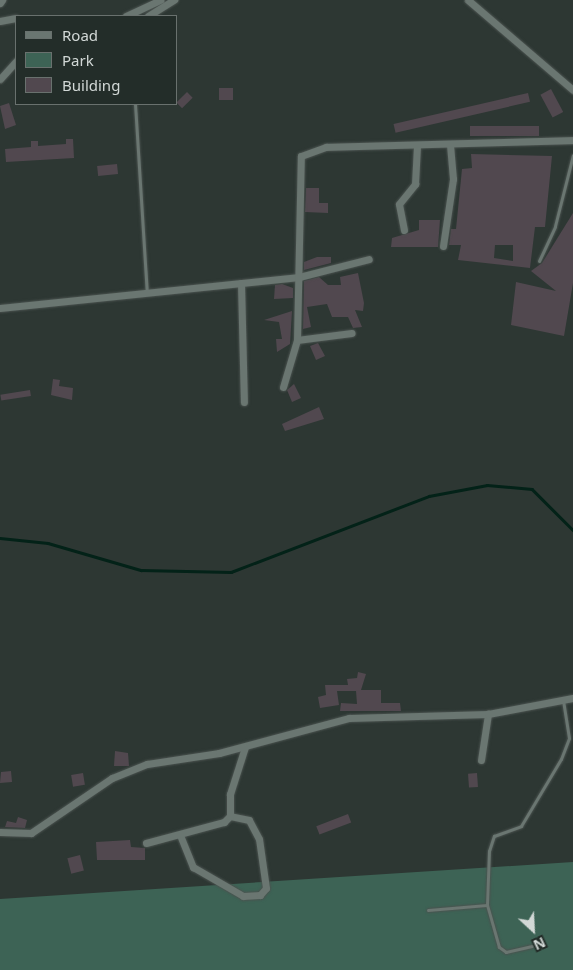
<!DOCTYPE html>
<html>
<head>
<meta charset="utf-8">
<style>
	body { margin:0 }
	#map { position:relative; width:573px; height:970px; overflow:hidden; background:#2d3733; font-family:"Noto Sans",sans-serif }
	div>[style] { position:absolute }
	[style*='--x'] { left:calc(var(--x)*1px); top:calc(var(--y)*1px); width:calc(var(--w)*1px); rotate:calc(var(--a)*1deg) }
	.green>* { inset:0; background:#3d6355 }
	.stream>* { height:2.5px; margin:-1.25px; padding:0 1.25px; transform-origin:1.25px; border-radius:1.25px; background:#032218 }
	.building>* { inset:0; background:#51484f; transform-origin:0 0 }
	.roads { filter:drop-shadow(0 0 1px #4a524f) drop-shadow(0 0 1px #4a524f) }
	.lane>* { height:3px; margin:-1.5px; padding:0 1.5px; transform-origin:1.5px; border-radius:1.5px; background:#6a7671 }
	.street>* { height:7px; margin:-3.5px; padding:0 3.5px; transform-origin:3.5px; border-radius:3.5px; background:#6a7671 }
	span { translate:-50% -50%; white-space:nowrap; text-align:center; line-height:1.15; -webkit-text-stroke:4.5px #232d29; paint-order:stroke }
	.legend { position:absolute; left:15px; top:15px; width:162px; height:90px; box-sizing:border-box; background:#232d29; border:1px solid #69716e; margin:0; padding:6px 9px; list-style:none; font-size:15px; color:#d2d8d6 }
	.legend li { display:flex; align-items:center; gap:10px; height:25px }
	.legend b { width:25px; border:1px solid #69716e }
	.north { position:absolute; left:508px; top:905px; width:50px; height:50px; -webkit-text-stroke:4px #232d29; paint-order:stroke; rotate:155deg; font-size:14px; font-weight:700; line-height:20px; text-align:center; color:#d2d8d6 }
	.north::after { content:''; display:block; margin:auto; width:18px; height:22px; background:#d2d8d6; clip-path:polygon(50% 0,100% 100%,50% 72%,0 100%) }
</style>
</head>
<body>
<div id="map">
	<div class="green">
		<div style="clip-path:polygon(573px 862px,573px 970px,0 970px,0 899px)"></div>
	</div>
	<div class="stream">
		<div style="--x:0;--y:538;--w:48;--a:5.9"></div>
		<div style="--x:48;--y:543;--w:97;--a:16.2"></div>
		<div style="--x:141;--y:570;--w:90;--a:1.3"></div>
		<div style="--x:231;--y:572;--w:212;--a:-21"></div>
		<div style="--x:429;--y:496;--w:59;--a:-10.7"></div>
		<div style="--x:487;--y:485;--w:45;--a:5.1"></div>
		<div style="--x:532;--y:489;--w:58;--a:45"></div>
	</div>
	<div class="building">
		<div style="left:219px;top:88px;width:14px;height:12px"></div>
		<div style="left:551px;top:89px;width:26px;height:12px;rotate:62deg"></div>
		<div style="left:187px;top:92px;width:8px;height:15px;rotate:45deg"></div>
		<div style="left:528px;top:93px;width:9px;height:138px;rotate:77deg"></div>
		<div style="clip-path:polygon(9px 103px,16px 125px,5px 129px,0 106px)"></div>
		<div style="left:539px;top:126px;width:10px;height:69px;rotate:90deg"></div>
		<div style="clip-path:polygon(66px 139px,73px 139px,74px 158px,6px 162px,5px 149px,31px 147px,31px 141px,38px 141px,38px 146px,66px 144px)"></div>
		<div style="clip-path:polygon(evenodd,471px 154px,552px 156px,545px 227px,535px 227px,530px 268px,458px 260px,461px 245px,449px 245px,451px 229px,456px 229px,462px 169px,472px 168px,471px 154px,495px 245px,513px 245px,513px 261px,494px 258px,495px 245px)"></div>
		<div style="left:117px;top:164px;width:10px;height:20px;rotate:84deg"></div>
		<div style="clip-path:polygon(306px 188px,319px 188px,319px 203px,328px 203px,328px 213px,305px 212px)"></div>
		<div style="clip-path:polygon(573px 213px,573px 283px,564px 336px,511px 325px,516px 282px,556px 291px,531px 271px,542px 263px)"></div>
		<div style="clip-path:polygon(419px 220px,440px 220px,438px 247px,391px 247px,392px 238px,419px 230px)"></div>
		<div style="clip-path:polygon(317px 257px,331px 257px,331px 263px,304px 270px,304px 262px)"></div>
		<div style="clip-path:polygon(358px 273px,364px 303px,363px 311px,355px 310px,362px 327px,353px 328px,348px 317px,332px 317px,327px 304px,307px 307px,311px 327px,303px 329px,304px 281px,319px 277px,328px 285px,341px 285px,340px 277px)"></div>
		<div style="clip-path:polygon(282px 284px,293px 288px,293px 298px,274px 299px,275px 285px)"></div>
		<div style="clip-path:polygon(292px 311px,290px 344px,277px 352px,276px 339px,282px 339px,279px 322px,264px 320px)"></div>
		<div style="clip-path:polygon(318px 343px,325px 356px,316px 360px,310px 346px)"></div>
		<div style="clip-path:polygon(53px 379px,60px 380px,59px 386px,73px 388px,72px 400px,51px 395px)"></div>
		<div style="clip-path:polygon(294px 384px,301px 398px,292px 402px,287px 390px)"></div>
		<div style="left:30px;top:390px;width:6px;height:30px;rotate:81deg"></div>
		<div style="clip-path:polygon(319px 407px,324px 419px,285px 431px,282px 424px)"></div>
		<div style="clip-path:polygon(358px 672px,366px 674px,361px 690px,381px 690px,381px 703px,400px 703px,401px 711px,340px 711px,341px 703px,357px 704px,356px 691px,337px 691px,339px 705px,320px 708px,318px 697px,326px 695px,325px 685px,348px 685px,347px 679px,357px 678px)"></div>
		<div style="clip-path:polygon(115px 751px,128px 753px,129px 766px,114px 766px)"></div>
		<div style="clip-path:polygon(11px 771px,12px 782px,0 783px,1px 772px)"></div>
		<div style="left:83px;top:773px;width:12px;height:12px;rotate:81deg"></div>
		<div style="left:477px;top:773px;width:14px;height:9px;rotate:86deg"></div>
		<div style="left:348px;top:814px;width:9px;height:34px;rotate:69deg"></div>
		<div style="clip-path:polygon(18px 817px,27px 820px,25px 828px,5px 827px,7px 821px,16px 823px)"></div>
		<div style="clip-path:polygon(130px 840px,131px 847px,145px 848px,145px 860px,97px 860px,96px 842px)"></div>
		<div style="left:80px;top:855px;width:16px;height:13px;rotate:76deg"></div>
	</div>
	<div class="roads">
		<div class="lane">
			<div style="--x:135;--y:104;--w:189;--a:86.4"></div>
			<div style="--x:539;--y:261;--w:38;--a:-65"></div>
			<div style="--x:555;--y:226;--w:73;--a:-75.8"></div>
			<div style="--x:428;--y:910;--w:59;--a:-4.8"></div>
			<div style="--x:532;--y:946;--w:27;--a:167"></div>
			<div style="--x:506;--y:952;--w:9;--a:-144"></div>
			<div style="--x:499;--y:947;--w:44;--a:-105.9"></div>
			<div style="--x:487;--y:905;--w:54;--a:-87.9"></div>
			<div style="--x:489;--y:851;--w:16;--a:-72"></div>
			<div style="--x:494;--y:836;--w:29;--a:-20"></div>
			<div style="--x:521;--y:826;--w:78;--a:-59.2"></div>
			<div style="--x:561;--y:759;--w:22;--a:-69"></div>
			<div style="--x:569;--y:738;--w:38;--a:-99"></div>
		</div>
		<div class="street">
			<div style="--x:468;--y:0;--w:138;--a:40.6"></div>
			<div style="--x:0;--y:3;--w:4;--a:-56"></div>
			<div style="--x:126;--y:16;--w:38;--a:-25"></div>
			<div style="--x:148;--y:16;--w:31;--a:-32"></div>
			<div style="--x:0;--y:21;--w:16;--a:-11"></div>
			<div style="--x:0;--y:79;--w:24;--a:-48"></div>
			<div style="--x:404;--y:230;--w:26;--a:-101"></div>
			<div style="--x:399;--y:204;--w:26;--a:-51"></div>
			<div style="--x:415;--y:184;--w:39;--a:-87"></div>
			<div style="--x:443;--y:246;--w:68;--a:-81.5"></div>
			<div style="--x:453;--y:179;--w:35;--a:-95"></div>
			<div style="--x:241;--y:283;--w:119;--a:88.6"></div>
			<div style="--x:0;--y:308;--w:301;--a:-5.9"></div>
			<div style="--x:299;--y:277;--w:72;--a:-14.4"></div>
			<div style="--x:297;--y:340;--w:55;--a:-7.3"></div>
			<div style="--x:283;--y:387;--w:49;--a:-73.4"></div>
			<div style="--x:297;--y:340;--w:184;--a:-88.8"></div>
			<div style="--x:301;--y:156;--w:27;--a:-20"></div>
			<div style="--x:326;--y:147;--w:247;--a:-1.6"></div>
			<div style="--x:481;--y:760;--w:47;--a:-81.3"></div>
			<div style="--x:0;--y:832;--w:31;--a:2"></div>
			<div style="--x:31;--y:833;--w:98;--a:-34.2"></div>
			<div style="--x:112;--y:778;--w:38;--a:-22"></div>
			<div style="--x:147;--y:764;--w:73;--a:-8.7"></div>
			<div style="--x:219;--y:753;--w:135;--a:-15.1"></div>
			<div style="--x:349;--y:718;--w:139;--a:-1.6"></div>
			<div style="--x:488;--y:714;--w:86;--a:-10.7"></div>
			<div style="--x:180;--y:835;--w:35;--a:68"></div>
			<div style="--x:193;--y:867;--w:58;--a:30.1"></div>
			<div style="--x:243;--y:896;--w:17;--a:-3"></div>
			<div style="--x:260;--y:895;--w:9;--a:-49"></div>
			<div style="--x:266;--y:888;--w:49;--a:-98.1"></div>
			<div style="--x:259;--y:839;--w:21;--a:-118"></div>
			<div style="--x:249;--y:820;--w:19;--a:-168"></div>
			<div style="--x:146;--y:843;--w:81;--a:-15.1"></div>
			<div style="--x:224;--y:822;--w:8;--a:-45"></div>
			<div style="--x:230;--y:816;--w:22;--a:-90"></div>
			<div style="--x:230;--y:794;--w:49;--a:-72.3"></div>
		</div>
	</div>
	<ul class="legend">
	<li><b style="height:6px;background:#6a7671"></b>Road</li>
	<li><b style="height:14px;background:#3d6355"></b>Park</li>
	<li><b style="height:14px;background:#51484f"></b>Building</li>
	</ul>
	<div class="north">N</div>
</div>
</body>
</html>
